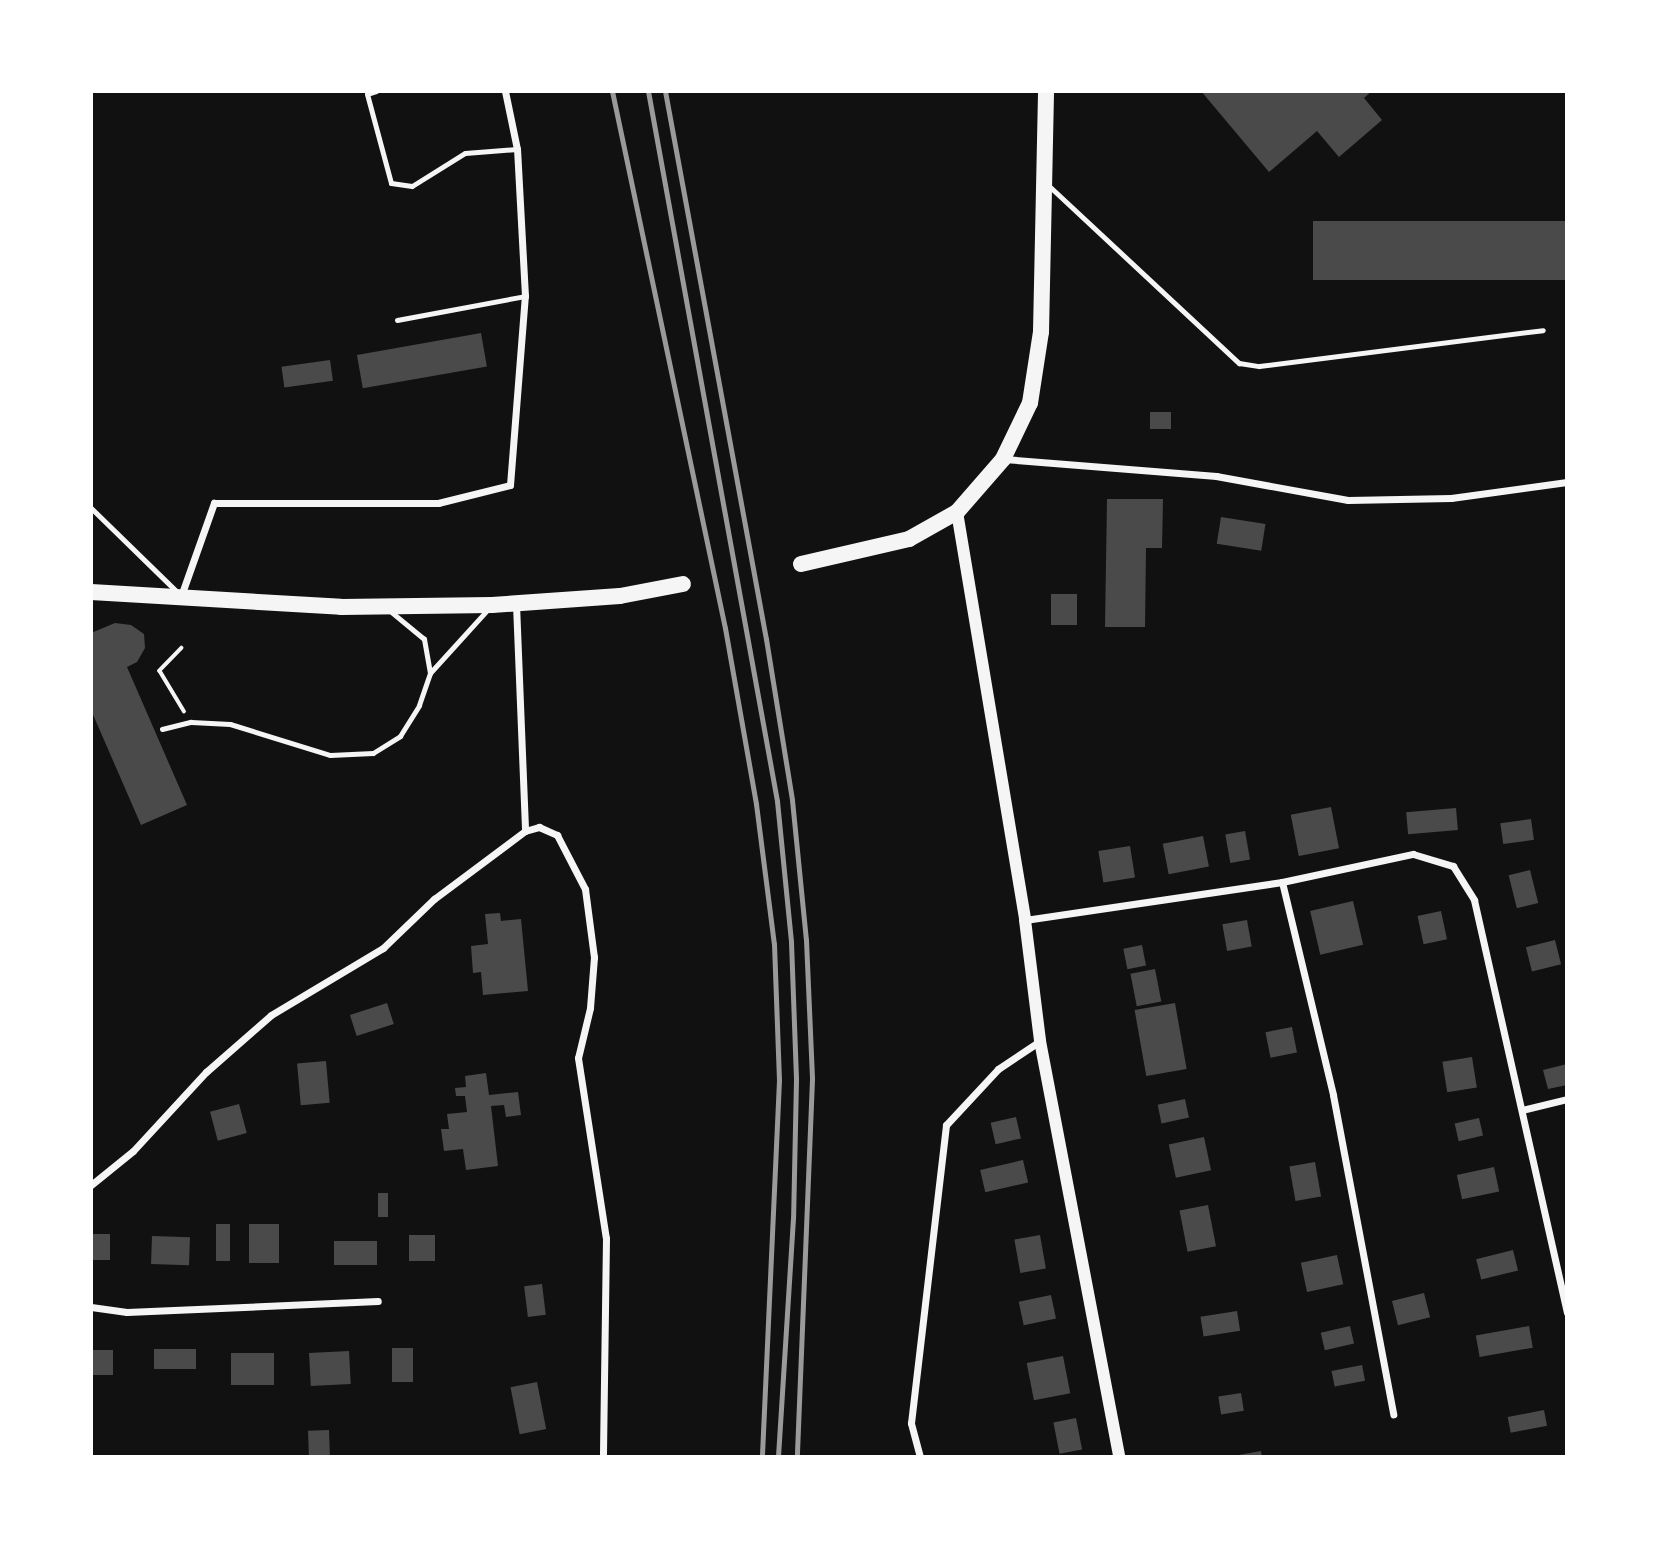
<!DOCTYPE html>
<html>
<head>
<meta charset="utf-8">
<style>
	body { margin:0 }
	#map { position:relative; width:1658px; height:1548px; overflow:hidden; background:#111; font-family:"DejaVu Sans",sans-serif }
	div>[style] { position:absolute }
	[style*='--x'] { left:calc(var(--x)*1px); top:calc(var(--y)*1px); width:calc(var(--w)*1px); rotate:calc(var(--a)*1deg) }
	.building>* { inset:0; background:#4a4a4a; transform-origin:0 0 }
	.path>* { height:3.5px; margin:-1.75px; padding:0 1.75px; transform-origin:1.75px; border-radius:1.75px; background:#f5f5f5 }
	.service>* { height:5px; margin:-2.5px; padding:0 2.5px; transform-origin:2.5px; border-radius:2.5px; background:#f5f5f5 }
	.minor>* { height:7px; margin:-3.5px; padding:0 3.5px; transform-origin:3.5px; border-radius:3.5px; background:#f5f5f5 }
	.tertiary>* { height:12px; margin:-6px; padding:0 6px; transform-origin:6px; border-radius:6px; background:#f5f5f5 }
	.primary>* { height:16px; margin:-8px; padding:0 8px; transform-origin:8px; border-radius:8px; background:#f5f5f5 }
	.rail>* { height:5px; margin:-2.5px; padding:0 2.5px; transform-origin:2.5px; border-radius:2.5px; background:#9a9a9a }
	span { translate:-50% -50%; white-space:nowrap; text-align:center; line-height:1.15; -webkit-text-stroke:7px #fff; paint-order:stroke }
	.frame { position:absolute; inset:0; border:93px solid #fff; pointer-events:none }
</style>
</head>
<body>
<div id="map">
	<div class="building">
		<div style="clip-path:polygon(1201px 91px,1372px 91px,1364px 98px,1382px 120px,1339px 157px,1317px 131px,1269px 172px)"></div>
		<div style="left:1567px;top:221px;width:59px;height:254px;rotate:90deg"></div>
		<div style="left:481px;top:333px;width:34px;height:126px;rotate:80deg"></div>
		<div style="left:330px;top:360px;width:21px;height:49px;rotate:82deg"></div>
		<div style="left:1150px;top:412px;width:21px;height:17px"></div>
		<div style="clip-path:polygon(1107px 499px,1163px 499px,1162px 548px,1146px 548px,1145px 627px,1105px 627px)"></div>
		<div style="left:1221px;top:517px;width:45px;height:27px;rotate:9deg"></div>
		<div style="left:1051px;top:594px;width:26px;height:31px"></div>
		<div style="clip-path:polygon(115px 623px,131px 625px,144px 634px,145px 648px,137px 662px,127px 667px,187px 805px,141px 825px,91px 710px,91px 633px)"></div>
		<div style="left:1331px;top:807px;width:42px;height:41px;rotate:79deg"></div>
		<div style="left:1456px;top:808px;width:22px;height:50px;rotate:85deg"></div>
		<div style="left:1531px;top:819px;width:21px;height:31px;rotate:82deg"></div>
		<div style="left:1245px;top:831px;width:29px;height:20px;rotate:80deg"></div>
		<div style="left:1203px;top:836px;width:31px;height:41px;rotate:79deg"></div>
		<div style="left:1130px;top:846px;width:32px;height:32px;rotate:81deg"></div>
		<div style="left:1530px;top:870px;width:34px;height:22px;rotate:76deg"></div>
		<div style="left:1353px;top:901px;width:45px;height:44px;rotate:77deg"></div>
		<div style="left:1441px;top:911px;width:29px;height:24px;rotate:78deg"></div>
		<div style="clip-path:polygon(500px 913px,501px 921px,521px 919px,528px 991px,483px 995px,481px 972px,473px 973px,471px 946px,488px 944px,485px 914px)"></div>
		<div style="left:1247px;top:920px;width:27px;height:25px;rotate:80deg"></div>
		<div style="left:1555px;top:940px;width:25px;height:30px;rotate:76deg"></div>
		<div style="left:1142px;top:945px;width:21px;height:19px;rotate:79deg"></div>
		<div style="left:1155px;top:969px;width:33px;height:25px;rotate:79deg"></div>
		<div style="left:387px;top:1003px;width:22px;height:39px;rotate:72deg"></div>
		<div style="left:1175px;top:1003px;width:67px;height:41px;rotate:80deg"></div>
		<div style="left:1292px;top:1027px;width:26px;height:27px;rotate:79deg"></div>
		<div style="left:1472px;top:1057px;width:31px;height:30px;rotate:81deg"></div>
		<div style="left:326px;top:1061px;width:42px;height:29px;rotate:85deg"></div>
		<div style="clip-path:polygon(1567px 1064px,1567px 1085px,1548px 1089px,1543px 1070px)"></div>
		<div style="clip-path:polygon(486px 1073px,489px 1095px,518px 1092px,521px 1115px,506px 1117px,504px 1105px,491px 1106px,498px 1166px,466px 1170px,463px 1149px,444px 1151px,441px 1129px,449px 1129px,447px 1114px,467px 1112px,465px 1096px,456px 1096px,455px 1088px,466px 1087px,465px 1076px)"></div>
		<div style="left:1185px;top:1099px;width:19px;height:28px;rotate:78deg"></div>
		<div style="left:239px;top:1104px;width:30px;height:30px;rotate:75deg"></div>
		<div style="left:1016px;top:1117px;width:22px;height:26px;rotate:77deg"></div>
		<div style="left:1479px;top:1118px;width:18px;height:25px;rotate:77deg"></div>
		<div style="left:1204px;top:1137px;width:34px;height:36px;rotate:78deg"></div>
		<div style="left:1023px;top:1160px;width:23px;height:44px;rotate:77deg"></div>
		<div style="left:1315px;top:1162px;width:35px;height:26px;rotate:80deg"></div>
		<div style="left:1494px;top:1167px;width:25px;height:38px;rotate:78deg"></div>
		<div style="left:378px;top:1193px;width:10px;height:24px"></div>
		<div style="left:1208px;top:1205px;width:42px;height:29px;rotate:79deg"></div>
		<div style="left:216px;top:1224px;width:14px;height:37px"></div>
		<div style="left:249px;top:1224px;width:30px;height:39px"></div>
		<div style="left:91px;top:1234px;width:19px;height:26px"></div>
		<div style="left:409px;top:1235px;width:26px;height:26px"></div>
		<div style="left:1040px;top:1235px;width:34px;height:26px;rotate:80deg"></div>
		<div style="left:152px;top:1236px;width:38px;height:28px;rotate:2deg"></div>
		<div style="left:334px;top:1241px;width:43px;height:24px"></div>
		<div style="left:1513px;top:1250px;width:21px;height:38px;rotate:76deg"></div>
		<div style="left:1337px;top:1255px;width:30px;height:37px;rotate:78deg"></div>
		<div style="left:542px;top:1284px;width:31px;height:18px;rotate:83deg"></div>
		<div style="left:1424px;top:1293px;width:25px;height:33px;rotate:76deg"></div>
		<div style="left:1051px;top:1295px;width:24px;height:33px;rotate:78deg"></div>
		<div style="left:1237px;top:1311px;width:20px;height:37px;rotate:81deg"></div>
		<div style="left:1350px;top:1326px;width:18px;height:30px;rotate:77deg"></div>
		<div style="left:1529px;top:1326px;width:22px;height:54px;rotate:80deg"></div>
		<div style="left:392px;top:1348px;width:21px;height:34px"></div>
		<div style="left:154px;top:1349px;width:42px;height:20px"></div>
		<div style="left:91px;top:1350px;width:22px;height:25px"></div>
		<div style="left:349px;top:1351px;width:33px;height:40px;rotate:87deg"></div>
		<div style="left:231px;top:1353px;width:43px;height:32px"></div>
		<div style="left:1063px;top:1356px;width:38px;height:37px;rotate:79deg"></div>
		<div style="left:1362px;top:1365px;width:16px;height:31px;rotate:79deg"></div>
		<div style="left:537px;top:1382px;width:48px;height:27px;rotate:79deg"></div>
		<div style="left:1241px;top:1393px;width:18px;height:23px;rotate:81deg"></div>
		<div style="left:1544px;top:1410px;width:16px;height:37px;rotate:79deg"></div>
		<div style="left:1076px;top:1418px;width:32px;height:23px;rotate:79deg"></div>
		<div style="left:329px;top:1430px;width:27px;height:21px;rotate:88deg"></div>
		<div style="clip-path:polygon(1261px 1451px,1262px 1457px,1233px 1457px,1233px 1456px)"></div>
	</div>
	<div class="path">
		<div style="--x:182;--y:648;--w:32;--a:134"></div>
		<div style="--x:160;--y:671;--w:47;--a:59"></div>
	</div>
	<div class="service">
		<div style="--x:376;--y:91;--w:9;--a:162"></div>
		<div style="--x:367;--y:94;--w:92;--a:74.9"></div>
		<div style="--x:391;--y:183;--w:21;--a:8"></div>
		<div style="--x:412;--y:186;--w:62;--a:-31.9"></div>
		<div style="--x:465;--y:153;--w:52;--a:-4.4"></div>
		<div style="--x:1049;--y:186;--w:260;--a:43"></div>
		<div style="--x:1239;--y:363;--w:20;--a:9"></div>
		<div style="--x:1259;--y:366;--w:286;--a:-7.2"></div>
		<div style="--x:397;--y:320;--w:130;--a:-10.6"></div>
		<div style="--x:91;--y:508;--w:123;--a:44.3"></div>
		<div style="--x:430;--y:673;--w:88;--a:-47.8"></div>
		<div style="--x:162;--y:729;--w:30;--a:-14"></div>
		<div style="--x:191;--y:722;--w:39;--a:3"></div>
		<div style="--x:230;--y:724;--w:105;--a:17.2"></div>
		<div style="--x:330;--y:755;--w:43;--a:-2.7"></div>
		<div style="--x:373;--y:753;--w:32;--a:-32"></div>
		<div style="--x:400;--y:736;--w:36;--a:-58"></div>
		<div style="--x:419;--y:705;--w:34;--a:-71"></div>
		<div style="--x:430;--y:673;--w:35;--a:-100"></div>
		<div style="--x:424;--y:639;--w:45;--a:-140.4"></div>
	</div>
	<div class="minor">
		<div style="--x:1004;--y:459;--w:213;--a:4.6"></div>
		<div style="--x:1216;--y:476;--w:134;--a:10.3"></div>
		<div style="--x:1348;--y:500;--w:103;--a:-1.1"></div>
		<div style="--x:1451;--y:498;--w:117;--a:-7.9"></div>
		<div style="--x:181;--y:596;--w:99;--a:-70.5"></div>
		<div style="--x:214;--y:503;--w:224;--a:0"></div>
		<div style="--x:438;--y:503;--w:74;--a:-14"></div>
		<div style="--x:510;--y:485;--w:190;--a:-85.5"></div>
		<div style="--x:525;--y:296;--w:147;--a:-93.1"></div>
		<div style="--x:517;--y:149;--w:59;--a:-101.7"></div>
		<div style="--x:516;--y:604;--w:227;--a:87.7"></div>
		<div style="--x:1282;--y:882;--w:219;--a:76.5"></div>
		<div style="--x:1333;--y:1095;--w:325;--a:79.3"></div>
		<div style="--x:1025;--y:920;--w:260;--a:-8.4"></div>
		<div style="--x:1282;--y:882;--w:134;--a:-12.1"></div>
		<div style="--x:1413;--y:854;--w:42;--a:16.7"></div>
		<div style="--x:1453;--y:866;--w:40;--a:58"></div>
		<div style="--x:1474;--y:900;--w:423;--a:77.3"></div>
		<div style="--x:1522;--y:1110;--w:46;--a:-13.7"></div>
		<div style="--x:91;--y:1185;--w:54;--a:-39"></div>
		<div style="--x:133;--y:1151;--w:108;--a:-47.3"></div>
		<div style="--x:206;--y:1072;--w:86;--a:-41.2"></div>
		<div style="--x:271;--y:1015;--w:131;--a:-30.9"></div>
		<div style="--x:383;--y:948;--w:71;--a:-43.9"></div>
		<div style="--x:434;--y:899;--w:114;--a:-36.8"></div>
		<div style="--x:525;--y:831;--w:15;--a:-16"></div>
		<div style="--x:539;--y:827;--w:20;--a:24"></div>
		<div style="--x:557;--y:835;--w:61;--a:62.6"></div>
		<div style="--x:585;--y:889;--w:69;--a:82.5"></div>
		<div style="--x:594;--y:957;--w:51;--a:94.5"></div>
		<div style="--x:590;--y:1008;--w:51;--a:103.5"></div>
		<div style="--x:578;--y:1058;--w:182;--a:81.2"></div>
		<div style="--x:606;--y:1238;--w:219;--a:90.8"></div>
		<div style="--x:91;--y:1307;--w:36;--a:8"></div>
		<div style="--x:127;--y:1312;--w:251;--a:-2.5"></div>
		<div style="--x:920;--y:1457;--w:35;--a:-105"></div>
		<div style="--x:911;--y:1423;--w:300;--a:-83.3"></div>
		<div style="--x:946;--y:1125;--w:76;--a:-47.1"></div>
		<div style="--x:998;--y:1069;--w:50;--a:-33.7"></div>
	</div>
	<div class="tertiary">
		<div style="--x:957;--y:512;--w:414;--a:80.5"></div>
		<div style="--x:1025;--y:920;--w:122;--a:82.9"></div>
		<div style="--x:1040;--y:1041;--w:423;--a:79.2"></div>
	</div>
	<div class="primary">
		<div style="--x:801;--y:564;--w:111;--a:-13"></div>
		<div style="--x:909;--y:539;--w:55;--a:-29.4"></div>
		<div style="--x:957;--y:512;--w:70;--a:-49"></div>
		<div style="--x:1003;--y:459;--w:62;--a:-64.3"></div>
		<div style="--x:1030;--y:403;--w:72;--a:-81.2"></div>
		<div style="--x:1041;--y:332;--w:241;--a:-88.8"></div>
		<div style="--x:91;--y:592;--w:250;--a:3.4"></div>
		<div style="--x:341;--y:607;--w:151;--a:-0.8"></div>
		<div style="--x:492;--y:605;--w:128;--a:-4"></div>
		<div style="--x:620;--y:596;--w:64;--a:-10.8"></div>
	</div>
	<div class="rail">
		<div style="--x:612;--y:91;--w:549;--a:78.12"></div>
		<div style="--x:725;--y:628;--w:179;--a:80"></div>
		<div style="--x:756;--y:804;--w:141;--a:82.7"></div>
		<div style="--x:774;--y:944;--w:136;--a:87.9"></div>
		<div style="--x:779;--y:1080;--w:377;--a:92.6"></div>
		<div style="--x:648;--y:91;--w:722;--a:79.7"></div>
		<div style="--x:777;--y:801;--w:142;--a:84.3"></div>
		<div style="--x:791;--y:942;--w:137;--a:87.9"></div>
		<div style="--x:796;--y:1079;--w:139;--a:91.2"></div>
		<div style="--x:793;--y:1218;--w:239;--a:93.6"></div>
		<div style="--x:665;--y:91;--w:557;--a:79.56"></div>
		<div style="--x:766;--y:639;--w:163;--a:80.8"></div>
		<div style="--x:792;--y:800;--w:141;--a:84.3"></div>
		<div style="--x:806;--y:940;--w:139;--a:87.5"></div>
		<div style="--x:812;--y:1079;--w:378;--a:92.3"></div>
	</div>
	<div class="frame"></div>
</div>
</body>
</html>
